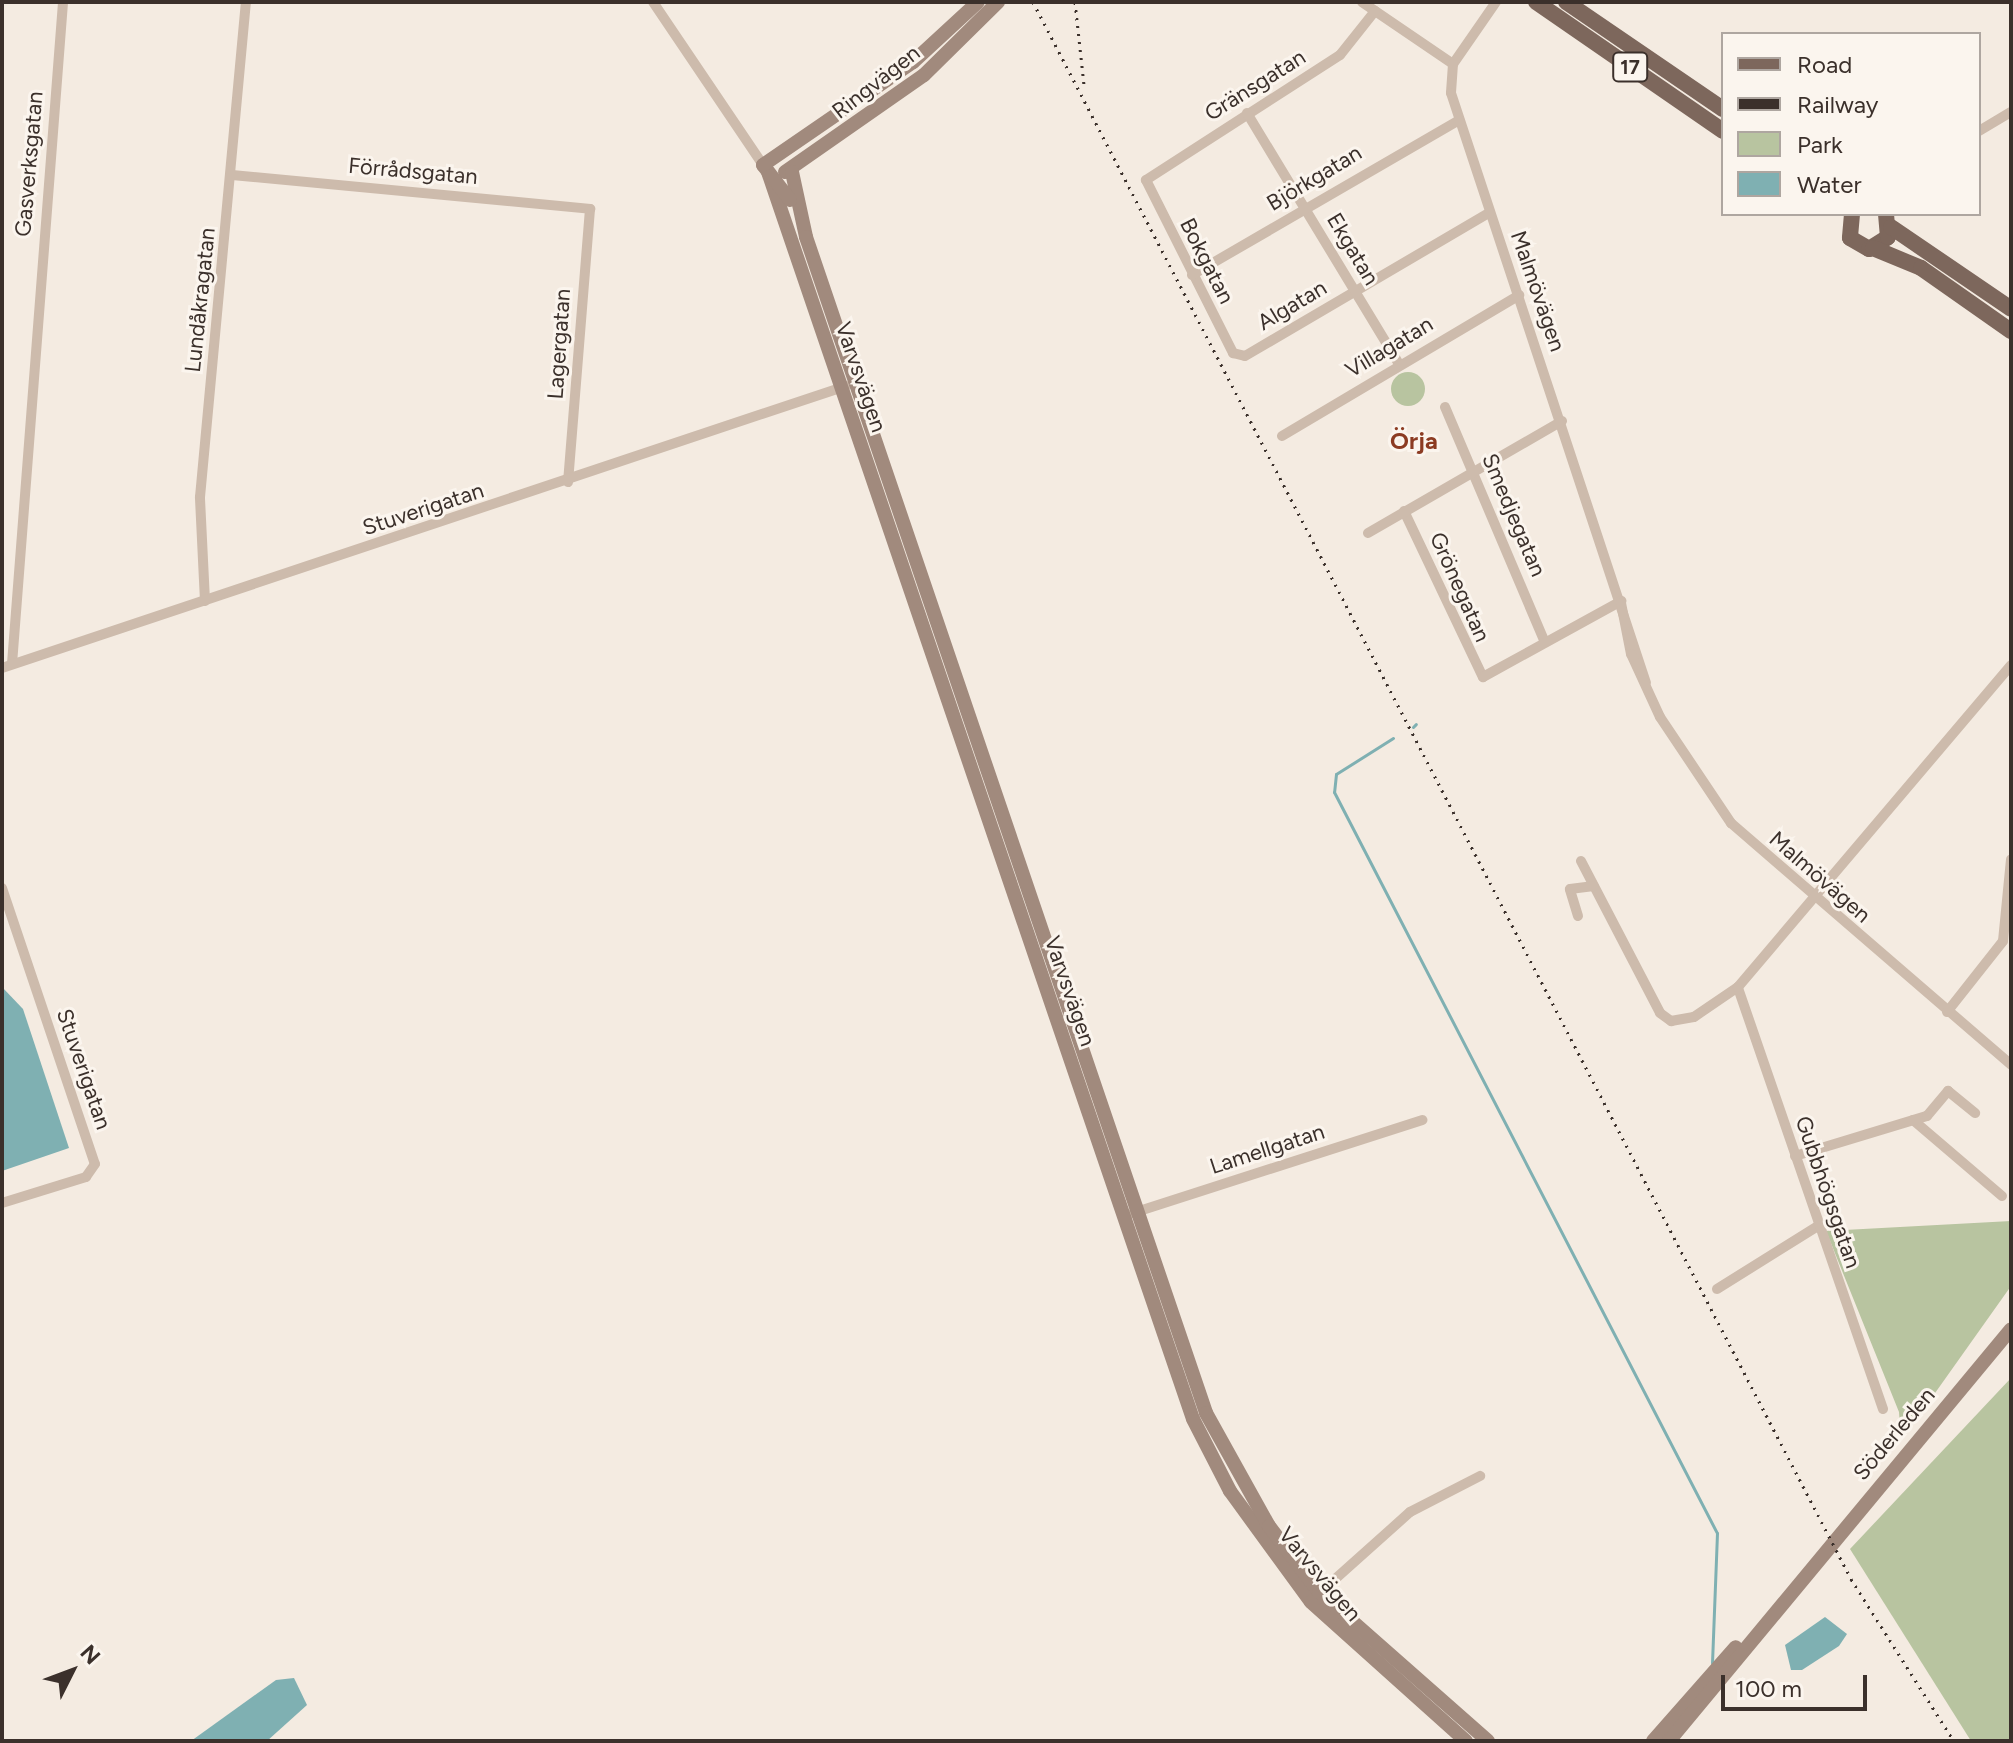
<!DOCTYPE html>
<html>
<head>
<meta charset="utf-8">
<style>
	body { margin:0 }
	#map { position:relative; width:2013px; height:1743px; overflow:hidden; background:#f4ebe1; font-family:Figtree,sans-serif }
	div>[style] { position:absolute }
	[style*='--x'] { left:calc(var(--x)*1px); top:calc(var(--y)*1px); width:calc(var(--w)*1px); rotate:calc(var(--a)*1deg) }
	.green>* { inset:0; background:#b8c4a0 }
	.round { border-radius:50% }
	.water>* { inset:0; background:#7fb0b2 }
	.stream>* { height:3px; margin:-1.5px; padding:0 1.5px; transform-origin:1.5px; border-radius:1.5px; background:#7fb0b2 }
	.street>* { height:10px; margin:-5px; padding:0 5px; transform-origin:5px; border-radius:5px; background:#cdbbac }
	.secondary>* { height:14px; margin:-7px; padding:0 7px; transform-origin:7px; border-radius:7px; background:#a18a7d }
	.primary>* { height:16px; margin:-8px; padding:0 8px; transform-origin:8px; border-radius:8px; background:#7d675c }
	.rail>* { height:3px; margin-top:-1.5px; transform-origin:0; background:repeating-linear-gradient(90deg,#3b302b 0 2px,transparent 0 8px) }
	span { translate:-50% -50%; white-space:nowrap; text-align:center; line-height:1.15; -webkit-text-stroke:6px #fbf5ee; paint-order:stroke }
	.shield-label span { padding:2px 6px; background:#fbf5ee; border:2px solid; border-radius:6px; -webkit-text-stroke-width:0 }
	.shield-label { font-size:20px; color:#3b302b; font-weight:700 }
	.street-label { font-size:22px; color:#3b302b }
	.neighbourhood-label { font-size:24px; color:#8c3b22; font-weight:700 }
	.frame { position:absolute; inset:0; border:4px solid #3b302b; pointer-events:none }
	.legend { position:absolute; left:1721px; top:32px; width:260px; height:184px; box-sizing:border-box; background:#fbf5ee; border:2px solid #aea6a0; margin:0; padding:10px 14px; list-style:none; font-size:24px; color:#3b302b }
	.legend li { display:flex; align-items:center; gap:16px; height:40px }
	.legend b { width:40px; border:2px solid #aea6a0 }
	.north { position:absolute; left:32px; top:1631px; width:80px; height:80px; -webkit-text-stroke:6px #fbf5ee; paint-order:stroke; rotate:48deg; font-size:22px; font-weight:700; line-height:32px; text-align:center; color:#3b302b }
	.north::after { content:''; display:block; margin:auto; width:28px; height:36px; background:#3b302b; clip-path:polygon(50% 0,100% 100%,50% 72%,0 100%) }
	.scale { position:absolute; left:1721px; top:1675px; width:146px; height:36px; box-sizing:border-box; border:4px solid #3b302b; border-top:0; padding-left:10px; font-size:24px; line-height:28px; white-space:nowrap; color:#3b302b; -webkit-text-stroke:6px #fbf5ee; paint-order:stroke }
</style>
</head>
<body>
<div id="map">
	<div class="green">
		<div class="round" style="left:1391px;top:372px;width:34px;height:34px"></div>
		<div style="clip-path:polygon(2011px 1221px,2011px 1286px,1901px 1441px,1899px 1412px,1826px 1231px)"></div>
		<div style="clip-path:polygon(2011px 1378px,2011px 1741px,1971px 1741px,1850px 1549px)"></div>
	</div>
	<div class="water">
		<div style="clip-path:polygon(2px 987px,23px 1009px,69px 1148px,2px 1171px)"></div>
		<div style="clip-path:polygon(1825px 1617px,1847px 1634px,1839px 1646px,1802px 1670px,1791px 1670px,1785px 1645px)"></div>
		<div style="clip-path:polygon(294px 1678px,307px 1705px,267px 1741px,191px 1741px,276px 1680px)"></div>
	</div>
	<div class="stream">
		<div style="--x:1413;--y:727;--w:4;--a:-45"></div>
		<div style="--x:1393;--y:738;--w:67;--a:147.7"></div>
		<div style="--x:1336;--y:774;--w:18;--a:96"></div>
		<div style="--x:1334;--y:792;--w:834;--a:62.67"></div>
		<div style="--x:1717;--y:1533;--w:130;--a:92.2"></div>
	</div>
	<div class="street">
		<div style="--x:653;--y:2;--w:197;--a:56"></div>
		<div style="--x:1362;--y:2;--w:110;--a:34.3"></div>
		<div style="--x:1496;--y:2;--w:75;--a:124.7"></div>
		<div style="--x:1453;--y:64;--w:29;--a:94"></div>
		<div style="--x:1451;--y:93;--w:621;--a:71.71"></div>
		<div style="--x:1375;--y:11;--w:56;--a:128.5"></div>
		<div style="--x:1340;--y:55;--w:231;--a:147.2"></div>
		<div style="--x:1146;--y:180;--w:194;--a:63.3"></div>
		<div style="--x:1233;--y:353;--w:12;--a:14"></div>
		<div style="--x:1245;--y:356;--w:284;--a:-30.4"></div>
		<div style="--x:1247;--y:113;--w:293;--a:58.8"></div>
		<div style="--x:1979;--y:131;--w:37;--a:-31"></div>
		<div style="--x:232;--y:175;--w:360;--a:5.4"></div>
		<div style="--x:590;--y:209;--w:274;--a:94.6"></div>
		<div style="--x:1192;--y:275;--w:309;--a:-30.1"></div>
		<div style="--x:1445;--y:407;--w:253;--a:67"></div>
		<div style="--x:1282;--y:436;--w:276;--a:-30.7"></div>
		<div style="--x:1404;--y:511;--w:184;--a:64.6"></div>
		<div style="--x:1483;--y:677;--w:158;--a:-28.8"></div>
		<div style="--x:1368;--y:533;--w:224;--a:-30"></div>
		<div style="--x:205;--y:601;--w:104;--a:-92.8"></div>
		<div style="--x:200;--y:497;--w:497;--a:-84.7"></div>
		<div style="--x:1621;--y:603;--w:52;--a:78.9"></div>
		<div style="--x:1631;--y:654;--w:69;--a:65.3"></div>
		<div style="--x:1660;--y:717;--w:128;--a:56.2"></div>
		<div style="--x:1731;--y:823;--w:370;--a:40.8"></div>
		<div style="--x:12;--y:664;--w:664;--a:-85.59"></div>
		<div style="--x:2;--y:668;--w:890;--a:-18.48"></div>
		<div style="--x:1581;--y:861;--w:171;--a:62.5"></div>
		<div style="--x:1660;--y:1013;--w:14;--a:36"></div>
		<div style="--x:1671;--y:1021;--w:23;--a:-10"></div>
		<div style="--x:1694;--y:1017;--w:53;--a:-34.3"></div>
		<div style="--x:2;--y:888;--w:291;--a:71.4"></div>
		<div style="--x:95;--y:1164;--w:16;--a:125"></div>
		<div style="--x:86;--y:1177;--w:88;--a:162.8"></div>
		<div style="--x:1578;--y:916;--w:28;--a:-107"></div>
		<div style="--x:1570;--y:889;--w:24;--a:-7"></div>
		<div style="--x:1947;--y:1012;--w:90;--a:-51.7"></div>
		<div style="--x:2003;--y:941;--w:82;--a:-84.4"></div>
		<div style="--x:1913;--y:1120;--w:117;--a:40.5"></div>
		<div style="--x:1795;--y:1156;--w:138;--a:-16.9"></div>
		<div style="--x:1927;--y:1116;--w:33;--a:-50"></div>
		<div style="--x:1948;--y:1091;--w:35;--a:39"></div>
		<div style="--x:1133;--y:1213;--w:304;--a:-17.8"></div>
		<div style="--x:1717;--y:1289;--w:119;--a:-32"></div>
		<div style="--x:1883;--y:1409;--w:446;--a:-109"></div>
		<div style="--x:1738;--y:987;--w:422;--a:-49.7"></div>
		<div style="--x:1315;--y:1597;--w:127;--a:-41.8"></div>
		<div style="--x:1410;--y:1512;--w:79;--a:-27.2"></div>
	</div>
	<div class="secondary">
		<div style="--x:768;--y:172;--w:1317;--a:71.18"></div>
		<div style="--x:1193;--y:1419;--w:81;--a:62.8"></div>
		<div style="--x:1230;--y:1491;--w:137;--a:53.9"></div>
		<div style="--x:1311;--y:1602;--w:208;--a:41.9"></div>
		<div style="--x:785;--y:172;--w:169;--a:-34.9"></div>
		<div style="--x:924;--y:75;--w:104;--a:-44.6"></div>
		<div style="--x:792;--y:172;--w:66;--a:77.8"></div>
		<div style="--x:806;--y:237;--w:1242;--a:71.21"></div>
		<div style="--x:1206;--y:1413;--w:129;--a:60.9"></div>
		<div style="--x:1269;--y:1526;--w:83;--a:52.9"></div>
		<div style="--x:1319;--y:1592;--w:225;--a:41.4"></div>
		<div style="--x:790;--y:200;--w:44;--a:-127.6"></div>
		<div style="--x:763;--y:165;--w:182;--a:-34.5"></div>
		<div style="--x:913;--y:62;--w:88;--a:-42.7"></div>
		<div style="--x:1653;--y:1741;--w:125;--a:-48.6"></div>
		<div style="--x:1669;--y:1741;--w:535;--a:-50.3"></div>
	</div>
	<div class="primary">
		<div style="--x:1536;--y:2;--w:227;--a:34.6"></div>
		<div style="--x:1566;--y:2;--w:190;--a:34.3"></div>
		<div style="--x:1852;--y:214;--w:24;--a:95"></div>
		<div style="--x:1850;--y:238;--w:22;--a:30"></div>
		<div style="--x:1869;--y:249;--w:22;--a:-32"></div>
		<div style="--x:1888;--y:237;--w:23;--a:-95"></div>
		<div style="--x:1891;--y:227;--w:145;--a:34.3"></div>
		<div style="--x:1873;--y:248;--w:52;--a:22.6"></div>
		<div style="--x:1921;--y:268;--w:110;--a:35"></div>
	</div>
	<div class="rail">
		<div style="--x:1033;--y:2;--w:1777;--a:62.58"></div>
		<div style="--x:1851;--y:1579;--w:192;--a:57.6"></div>
		<div style="--x:1075;--y:2;--w:83;--a:83.8"></div>
	</div>
	<div class="shield-label">
		<span style="left:1630px;top:67px">17</span>
	</div>
	<div class="street-label">
		<span style="left:876px;top:82px;rotate:-38deg">Ringvägen</span>
		<span style="left:1255px;top:85px;rotate:-32deg">Gränsgatan</span>
		<span style="left:29px;top:164px;rotate:-85deg">Gasverksgatan</span>
		<span style="left:413px;top:171px;rotate:5deg">Förrådsgatan</span>
		<span style="left:1314px;top:178px;rotate:-31deg">Björkgatan</span>
		<span style="left:1353px;top:249px;rotate:59deg">Ekgatan</span>
		<span style="left:1207px;top:261px;rotate:63deg">Bokgatan</span>
		<span style="left:1538px;top:291px;rotate:71deg">Malmövägen</span>
		<span style="left:200px;top:300px;rotate:-84deg">Lundåkragatan</span>
		<span style="left:1292px;top:305px;rotate:-31deg">Algatan</span>
		<span style="left:559px;top:344px;rotate:-86deg">Lagergatan</span>
		<span style="left:1389px;top:347px;rotate:-31deg">Villagatan</span>
		<span style="left:861px;top:377px;rotate:71deg">Varvsvägen</span>
		<span style="left:423px;top:509px;rotate:-18deg">Stuverigatan</span>
		<span style="left:1514px;top:515px;rotate:67deg">Smedjegatan</span>
		<span style="left:1460px;top:587px;rotate:66deg">Grönegatan</span>
		<span style="left:1820px;top:877px;rotate:41deg">Malmövägen</span>
		<span style="left:1070px;top:991px;rotate:71deg">Varvsvägen</span>
		<span style="left:84px;top:1069px;rotate:71deg">Stuverigatan</span>
		<span style="left:1267px;top:1149px;rotate:-18deg">Lamellgatan</span>
		<span style="left:1828px;top:1192px;rotate:71deg">Gubbhögsgatan</span>
		<span style="left:1894px;top:1434px;rotate:-50deg">Söderleden</span>
		<span style="left:1320px;top:1574px;rotate:50deg">Varvsvägen</span>
	</div>
	<div class="neighbourhood-label">
		<span style="left:1414px;top:441px">Örja</span>
	</div>
	<div class="frame"></div>
	<ul class="legend">
	<li><b style="height:10px;background:#7d675c"></b>Road</li>
	<li><b style="height:10px;background:#3b302b"></b>Railway</li>
	<li><b style="height:22px;background:#b8c4a0"></b>Park</li>
	<li><b style="height:22px;background:#7fb0b2"></b>Water</li>
	</ul>
	<div class="north">N</div>
	<div class="scale">100 m</div>
</div>
</body>
</html>
